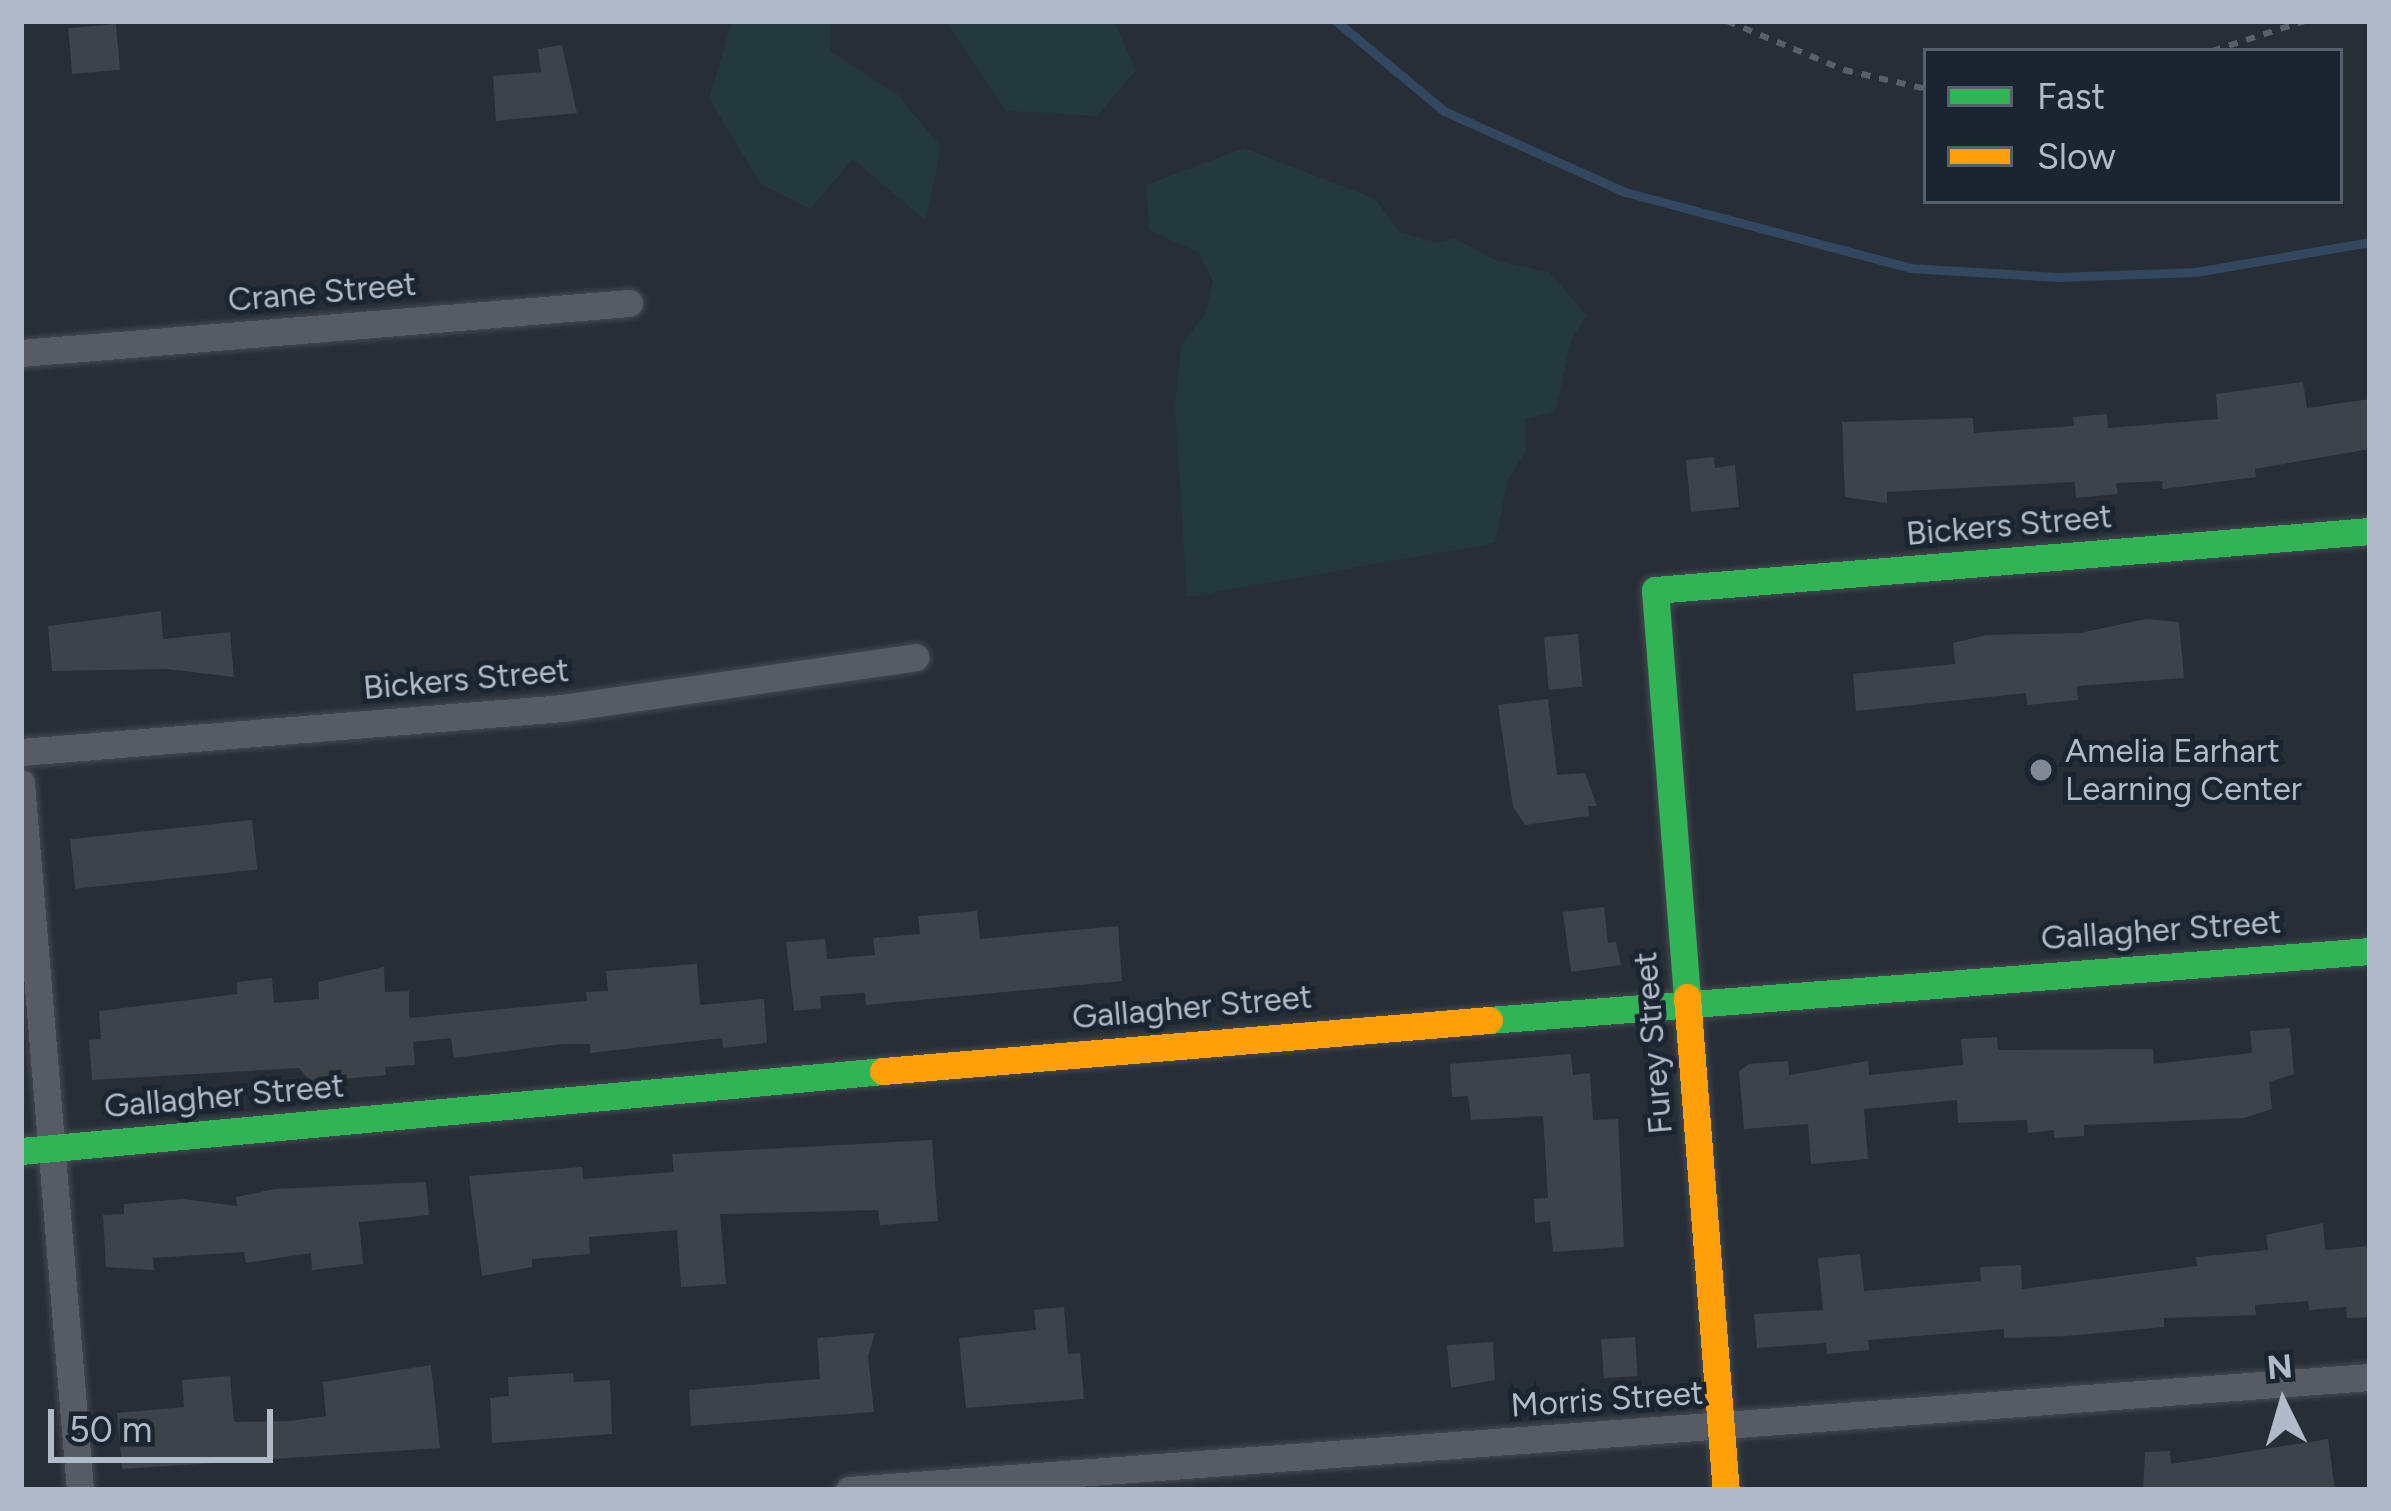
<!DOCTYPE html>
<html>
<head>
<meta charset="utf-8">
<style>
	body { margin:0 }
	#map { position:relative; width:2391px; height:1511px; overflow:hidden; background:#272e36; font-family:Figtree,sans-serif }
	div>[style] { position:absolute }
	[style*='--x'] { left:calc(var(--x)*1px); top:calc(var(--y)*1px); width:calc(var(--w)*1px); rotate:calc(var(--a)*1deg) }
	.green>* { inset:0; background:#24393c }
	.stream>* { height:9px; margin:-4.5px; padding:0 4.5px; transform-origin:4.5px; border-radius:4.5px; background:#324860 }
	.building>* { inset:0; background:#3e434a; transform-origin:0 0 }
	.path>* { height:6px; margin-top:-3px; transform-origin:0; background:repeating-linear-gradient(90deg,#596066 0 9px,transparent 0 18px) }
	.roads { filter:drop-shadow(0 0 3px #454a51) drop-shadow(0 0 3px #454a51) }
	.street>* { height:27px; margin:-13.5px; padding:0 13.5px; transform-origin:13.5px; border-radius:13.5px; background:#575c64 }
	.fast>* { height:27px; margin:-13.5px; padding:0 13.5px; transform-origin:13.5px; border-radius:13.5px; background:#30b455 }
	.slow>* { height:27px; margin:-13.5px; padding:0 13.5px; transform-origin:13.5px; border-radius:13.5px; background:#ff9f0a }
	.dots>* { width:33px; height:33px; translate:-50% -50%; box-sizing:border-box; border:6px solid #1a2531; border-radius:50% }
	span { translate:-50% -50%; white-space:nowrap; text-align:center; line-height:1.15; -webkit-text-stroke:10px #1a2531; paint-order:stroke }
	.street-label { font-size:33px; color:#b0bac8 }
	.poi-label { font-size:33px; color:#b0bac8 }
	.left { translate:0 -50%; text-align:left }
	.frame { position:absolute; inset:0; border:24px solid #b0bac8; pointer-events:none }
	.legend { position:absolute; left:1923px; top:48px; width:420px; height:156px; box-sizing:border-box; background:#1a2531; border:3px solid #56616d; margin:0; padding:15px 21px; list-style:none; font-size:36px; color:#b0bac8 }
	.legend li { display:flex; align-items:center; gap:24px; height:60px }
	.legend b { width:60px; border:3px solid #56616d }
	.north { position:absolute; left:2223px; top:1343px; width:120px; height:120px; -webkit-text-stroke:9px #1a2531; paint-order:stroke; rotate:355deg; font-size:33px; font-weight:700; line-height:48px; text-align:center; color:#b0bac8 }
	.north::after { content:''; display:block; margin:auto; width:42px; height:54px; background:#b0bac8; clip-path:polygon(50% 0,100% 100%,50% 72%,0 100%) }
	.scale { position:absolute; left:48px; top:1409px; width:225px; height:54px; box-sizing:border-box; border:6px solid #b0bac8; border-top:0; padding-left:15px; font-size:36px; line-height:42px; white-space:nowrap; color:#b0bac8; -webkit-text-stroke:9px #1a2531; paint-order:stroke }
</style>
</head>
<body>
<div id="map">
	<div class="green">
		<div style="clip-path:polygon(732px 21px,830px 21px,831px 52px,898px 95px,941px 147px,926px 221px,853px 159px,810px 209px,761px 184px,709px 99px)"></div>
		<div style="clip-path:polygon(946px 21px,1114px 21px,1136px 70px,1097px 116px,1006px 111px)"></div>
		<div style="clip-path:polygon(1244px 148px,1375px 199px,1400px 232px,1438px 243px,1454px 238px,1497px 261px,1549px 272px,1587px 315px,1572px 338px,1555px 412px,1525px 419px,1526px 451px,1508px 479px,1495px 543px,1187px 597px,1175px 408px,1181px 345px,1205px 314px,1213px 281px,1198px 252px,1149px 230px,1146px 185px)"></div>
	</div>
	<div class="stream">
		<div style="--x:1336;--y:21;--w:141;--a:39.8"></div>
		<div style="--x:1444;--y:111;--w:198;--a:24.1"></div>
		<div style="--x:1625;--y:192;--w:295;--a:14.9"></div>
		<div style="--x:1910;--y:268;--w:149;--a:3.5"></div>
		<div style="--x:2059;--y:277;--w:137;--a:-2.1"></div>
		<div style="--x:2196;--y:272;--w:177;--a:-9.8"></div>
	</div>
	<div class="building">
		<div style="left:116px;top:24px;width:46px;height:48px;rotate:85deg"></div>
		<div style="clip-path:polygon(562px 45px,577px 113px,496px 121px,493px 76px,541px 72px,538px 49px)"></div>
		<div style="clip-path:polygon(2303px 382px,2307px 408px,2370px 399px,2370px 449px,2255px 469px,2256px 477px,2163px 489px,2162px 481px,2116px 483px,2118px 494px,2076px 498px,2075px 482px,1887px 492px,1887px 503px,1845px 497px,1842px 422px,1973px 418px,1974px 433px,2074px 426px,2073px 417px,2107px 414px,2108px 428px,2218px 419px,2216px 394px)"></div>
		<div style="clip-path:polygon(1714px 457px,1715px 468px,1735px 465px,1739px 507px,1691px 512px,1686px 460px)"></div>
		<div style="clip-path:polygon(161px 611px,163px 639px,230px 632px,234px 677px,167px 669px,52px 671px,48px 626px)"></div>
		<div style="clip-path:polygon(2146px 619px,2179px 622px,2184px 678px,2077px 686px,2078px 700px,2027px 705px,2026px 693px,1856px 711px,1853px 674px,1955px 664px,1953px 643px,1986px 635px,2080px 633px)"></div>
		<div style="left:1578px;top:634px;width:53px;height:34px;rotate:85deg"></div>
		<div style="clip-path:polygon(1548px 699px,1557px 775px,1585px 773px,1597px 806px,1588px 806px,1589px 816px,1525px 825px,1513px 807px,1498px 705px)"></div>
		<div style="left:252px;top:820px;width:50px;height:183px;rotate:84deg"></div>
		<div style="clip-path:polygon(1604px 907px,1608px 943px,1616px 942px,1621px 965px,1571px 972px,1563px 912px)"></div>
		<div style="clip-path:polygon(977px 911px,980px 939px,1118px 926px,1122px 981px,866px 1005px,865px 993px,820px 996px,821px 1008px,794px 1011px,786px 942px,825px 939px,827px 959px,875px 955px,873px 938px,920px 934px,918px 916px)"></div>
		<div style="clip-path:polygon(697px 964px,700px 1005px,764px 999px,767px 1043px,723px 1048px,722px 1038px,590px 1053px,590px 1044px,562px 1044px,454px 1058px,451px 1038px,413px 1042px,415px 1065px,385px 1067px,386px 1075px,311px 1082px,299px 1068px,92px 1080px,89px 1040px,101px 1039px,99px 1011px,237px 994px,237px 982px,272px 978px,274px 1003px,319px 999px,318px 982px,384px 967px,385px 992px,409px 991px,409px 1018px,587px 1001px,586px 992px,608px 991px,606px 971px)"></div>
		<div style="clip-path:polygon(2290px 1028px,2294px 1074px,2269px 1082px,2272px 1109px,2244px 1118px,2084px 1125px,2084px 1136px,2054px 1138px,2054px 1130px,2028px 1133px,2027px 1120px,1958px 1123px,1957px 1100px,1864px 1109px,1868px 1159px,1811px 1164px,1808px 1124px,1744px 1129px,1739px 1071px,1749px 1064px,1788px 1061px,1789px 1075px,1868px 1061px,1869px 1075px,1963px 1065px,1961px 1039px,1997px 1037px,1998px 1050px,2153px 1049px,2154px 1064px,2252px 1053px,2250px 1031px)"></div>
		<div style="clip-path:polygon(1571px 1054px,1573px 1075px,1590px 1073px,1593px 1120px,1618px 1119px,1624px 1247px,1553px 1252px,1550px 1221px,1535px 1223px,1534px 1199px,1548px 1198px,1543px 1116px,1471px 1120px,1468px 1096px,1452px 1097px,1450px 1064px)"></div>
		<div style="clip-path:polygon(932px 1140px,938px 1221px,880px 1225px,878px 1210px,720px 1214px,726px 1284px,681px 1287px,677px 1230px,589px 1237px,590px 1254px,532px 1259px,532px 1267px,482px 1276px,469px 1176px,582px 1167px,583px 1179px,674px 1172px,672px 1154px)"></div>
		<div style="clip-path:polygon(426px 1182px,429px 1215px,359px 1222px,363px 1264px,312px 1270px,311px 1253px,246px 1263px,244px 1252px,153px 1258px,154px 1270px,106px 1267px,103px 1215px,124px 1214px,124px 1204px,183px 1199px,237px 1206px,236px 1197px,275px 1189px)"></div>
		<div style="clip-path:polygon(2323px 1223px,2325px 1250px,2370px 1246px,2370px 1317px,2347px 1318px,2346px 1307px,2309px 1310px,2308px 1301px,2255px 1305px,2256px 1315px,2164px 1318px,2164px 1327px,2067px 1336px,2004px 1338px,2004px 1329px,1868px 1340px,1869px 1350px,1827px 1354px,1826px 1343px,1757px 1348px,1754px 1314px,1823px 1310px,1818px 1258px,1860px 1254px,1864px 1291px,1981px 1281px,1980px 1267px,2021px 1265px,2022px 1289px,2197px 1266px,2196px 1257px,2268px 1250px,2266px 1235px)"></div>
		<div style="clip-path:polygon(1064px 1307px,1068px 1354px,1080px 1353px,1084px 1399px,966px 1408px,959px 1338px,1036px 1330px,1034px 1310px)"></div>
		<div style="clip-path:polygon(875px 1333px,868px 1356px,874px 1412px,691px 1426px,689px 1390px,820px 1379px,817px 1338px)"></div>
		<div style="left:1635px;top:1337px;width:39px;height:34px;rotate:86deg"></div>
		<div style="clip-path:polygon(1493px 1342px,1495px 1380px,1451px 1388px,1447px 1345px)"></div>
		<div style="clip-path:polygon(431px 1365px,440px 1448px,122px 1469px,117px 1413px,184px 1407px,182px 1380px,230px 1376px,234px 1422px,290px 1421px,326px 1416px,323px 1382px)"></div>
		<div style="clip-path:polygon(573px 1373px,574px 1382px,610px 1380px,612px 1434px,492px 1443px,490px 1398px,509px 1396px,508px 1377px)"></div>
		<div style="clip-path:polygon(2328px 1439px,2335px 1490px,2143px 1490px,2145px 1452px,2170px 1451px,2171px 1464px)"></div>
	</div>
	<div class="path">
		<div style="--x:1727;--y:21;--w:127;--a:22.7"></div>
		<div style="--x:1844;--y:70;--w:84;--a:13"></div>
		<div style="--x:2212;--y:51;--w:98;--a:-17.9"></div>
	</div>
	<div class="roads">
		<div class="street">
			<div style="--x:21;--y:353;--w:610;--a:-4.7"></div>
			<div style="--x:21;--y:752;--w:544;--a:-4.64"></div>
			<div style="--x:563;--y:708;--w:356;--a:-8.2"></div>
			<div style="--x:21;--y:783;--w:709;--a:85.23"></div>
			<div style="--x:849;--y:1490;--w:1525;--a:-4.25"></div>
		</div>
		<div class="fast">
			<div style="--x:1687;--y:997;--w:408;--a:-94.5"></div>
			<div style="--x:1655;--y:590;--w:717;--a:-4.72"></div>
			<div style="--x:1489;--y:1020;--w:884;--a:-4.48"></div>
			<div style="--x:21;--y:1151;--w:866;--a:-5.3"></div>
		</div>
		<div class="slow">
			<div style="--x:1687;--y:997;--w:495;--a:85.5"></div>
			<div style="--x:883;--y:1071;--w:608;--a:-4.81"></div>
		</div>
	</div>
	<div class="dots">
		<div style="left:2041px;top:770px;background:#808995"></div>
	</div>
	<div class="street-label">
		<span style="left:322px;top:292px;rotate:-5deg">Crane Street</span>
		<span style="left:2009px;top:525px;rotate:-5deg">Bickers Street</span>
		<span style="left:466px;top:679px;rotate:-5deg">Bickers Street</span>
		<span style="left:2161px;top:930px;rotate:-4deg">Gallagher Street</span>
		<span style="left:1192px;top:1007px;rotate:-5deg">Gallagher Street</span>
		<span style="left:1653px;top:1043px;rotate:-95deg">Furey Street</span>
		<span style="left:224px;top:1096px;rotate:-5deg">Gallagher Street</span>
		<span style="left:1607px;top:1399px;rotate:-4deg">Morris Street</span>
	</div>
	<div class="poi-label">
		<span class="left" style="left:2065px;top:770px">Amelia Earhart<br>Learning Center</span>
	</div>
	<div class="frame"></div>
	<ul class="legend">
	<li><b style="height:15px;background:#30b455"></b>Fast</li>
	<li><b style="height:15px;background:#ff9f0a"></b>Slow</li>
	</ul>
	<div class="north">N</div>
	<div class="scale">50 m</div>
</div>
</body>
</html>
